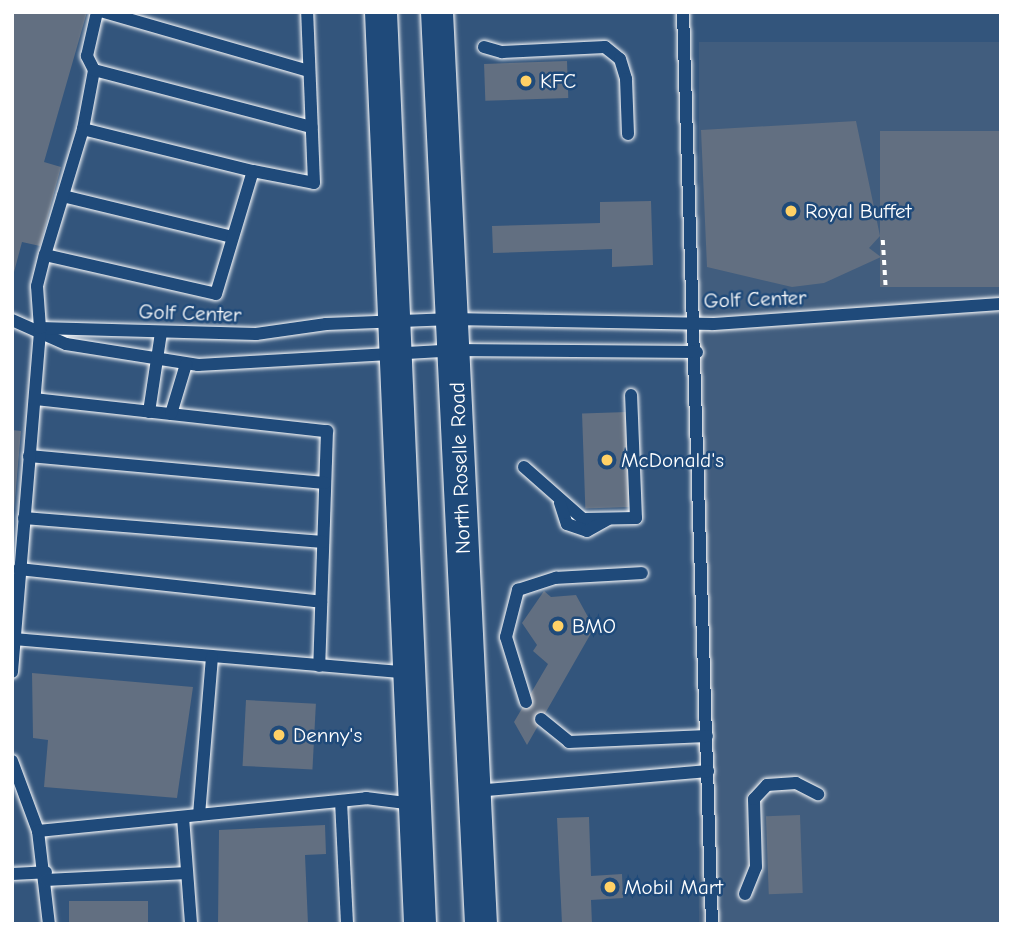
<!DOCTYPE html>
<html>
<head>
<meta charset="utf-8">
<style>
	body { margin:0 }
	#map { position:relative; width:1013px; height:936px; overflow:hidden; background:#33557c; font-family:"Comic Neue",sans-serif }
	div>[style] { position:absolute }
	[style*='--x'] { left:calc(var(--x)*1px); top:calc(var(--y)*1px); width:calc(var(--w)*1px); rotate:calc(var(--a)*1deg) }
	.built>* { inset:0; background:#415d7e; transform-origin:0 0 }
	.building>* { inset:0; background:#626f81; transform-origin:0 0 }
	.path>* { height:3.5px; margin-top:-1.75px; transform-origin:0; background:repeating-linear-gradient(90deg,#fff 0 5px,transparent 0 10px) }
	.roads { filter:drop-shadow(0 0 2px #fff) drop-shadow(0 0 2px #fff) }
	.lane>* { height:12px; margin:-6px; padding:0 6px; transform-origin:6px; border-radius:6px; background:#1f4a7a }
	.secondary>* { height:32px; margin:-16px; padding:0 16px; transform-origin:16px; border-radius:16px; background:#1f4a7a }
	.dots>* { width:19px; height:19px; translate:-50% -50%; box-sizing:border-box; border:4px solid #1f4a7a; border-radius:50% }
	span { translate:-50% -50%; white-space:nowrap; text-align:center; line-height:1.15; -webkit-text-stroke:5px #1f4a7a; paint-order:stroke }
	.poi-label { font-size:21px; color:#fff }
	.left { translate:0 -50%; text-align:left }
	.street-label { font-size:21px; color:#fff }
	.frame { position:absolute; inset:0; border:14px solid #fff; pointer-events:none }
</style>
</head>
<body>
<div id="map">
	<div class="built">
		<div style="left:1001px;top:42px;width:882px;height:302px;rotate:90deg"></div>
	</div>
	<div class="building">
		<div style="clip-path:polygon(12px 12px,87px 12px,44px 162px,61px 167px,40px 246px,22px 242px,13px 276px)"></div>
		<div style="left:567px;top:61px;width:37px;height:83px;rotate:88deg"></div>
		<div style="clip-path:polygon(856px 121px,880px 236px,869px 248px,881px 257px,824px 283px,792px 287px,707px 267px,701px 130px)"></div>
		<div style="left:1001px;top:131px;width:156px;height:121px;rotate:90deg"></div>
		<div style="clip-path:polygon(651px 201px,653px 265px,612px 267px,612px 249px,493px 253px,492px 226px,600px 223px,600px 202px)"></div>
		<div style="left:627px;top:412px;width:95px;height:45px;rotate:88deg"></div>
		<div style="clip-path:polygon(12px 430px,21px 431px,14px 510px,12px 510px)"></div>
		<div style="clip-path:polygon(544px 591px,551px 597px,576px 595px,594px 628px,527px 745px,514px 722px,548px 664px,533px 651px,537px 645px,522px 623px)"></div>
		<div style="clip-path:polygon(32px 673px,193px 687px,177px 798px,44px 787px,48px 740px,33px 738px)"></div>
		<div style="left:246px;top:700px;width:70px;height:66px;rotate:3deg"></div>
		<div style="left:800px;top:815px;width:78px;height:34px;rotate:88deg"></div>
		<div style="clip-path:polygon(589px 817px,591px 876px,622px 874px,623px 898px,591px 900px,592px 924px,562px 924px,557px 818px)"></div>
		<div style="clip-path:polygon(325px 825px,326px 854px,305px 855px,308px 924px,218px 924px,219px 830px)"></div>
		<div style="left:148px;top:901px;width:23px;height:79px;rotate:90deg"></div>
	</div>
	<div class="path">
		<div style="--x:883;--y:240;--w:49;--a:86.5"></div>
	</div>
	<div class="roads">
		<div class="lane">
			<div style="--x:104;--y:12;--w:213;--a:16.1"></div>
			<div style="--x:683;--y:12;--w:912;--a:88.18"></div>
			<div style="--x:484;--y:47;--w:19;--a:16"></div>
			<div style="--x:502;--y:52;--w:103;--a:-2.8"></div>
			<div style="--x:605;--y:47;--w:19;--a:39"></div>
			<div style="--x:620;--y:59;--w:21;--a:73"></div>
			<div style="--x:626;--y:79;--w:55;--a:87.9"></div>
			<div style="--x:94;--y:70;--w:16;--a:-117"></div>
			<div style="--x:87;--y:56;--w:45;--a:-77.2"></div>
			<div style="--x:83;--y:129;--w:60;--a:-79.4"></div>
			<div style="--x:94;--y:70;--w:225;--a:14.7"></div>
			<div style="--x:63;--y:196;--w:174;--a:13.6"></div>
			<div style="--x:45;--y:255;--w:132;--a:-73.2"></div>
			<div style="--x:83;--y:129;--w:175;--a:13.9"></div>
			<div style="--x:12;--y:320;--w:59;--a:24"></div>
			<div style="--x:66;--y:344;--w:134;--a:9"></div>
			<div style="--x:198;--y:365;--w:257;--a:-3.3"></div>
			<div style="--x:455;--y:350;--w:242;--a:0.5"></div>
			<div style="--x:40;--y:328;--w:216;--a:1.6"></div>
			<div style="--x:256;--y:334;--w:71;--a:-8.1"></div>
			<div style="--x:326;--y:324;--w:126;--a:-2.3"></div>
			<div style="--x:452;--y:319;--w:261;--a:1.1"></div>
			<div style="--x:713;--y:324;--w:289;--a:-4"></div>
			<div style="--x:35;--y:399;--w:294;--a:6.3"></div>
			<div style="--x:327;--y:431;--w:235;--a:91.9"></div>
			<div style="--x:149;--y:412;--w:80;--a:-81.4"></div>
			<div style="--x:171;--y:414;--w:52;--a:-73.3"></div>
			<div style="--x:29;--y:456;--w:297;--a:5.2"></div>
			<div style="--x:524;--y:467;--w:79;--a:41.4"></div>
			<div style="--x:583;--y:519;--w:53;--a:-1.1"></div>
			<div style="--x:636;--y:518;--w:123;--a:-92.3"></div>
			<div style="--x:560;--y:503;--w:22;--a:72"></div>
			<div style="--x:567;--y:524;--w:21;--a:19"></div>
			<div style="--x:587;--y:531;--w:23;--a:-29"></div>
			<div style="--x:24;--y:518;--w:300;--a:4.6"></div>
			<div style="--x:19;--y:569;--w:304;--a:6.2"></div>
			<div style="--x:14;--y:639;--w:396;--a:4.9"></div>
			<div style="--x:12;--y:672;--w:345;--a:-85.3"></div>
			<div style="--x:40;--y:328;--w:42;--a:-94.1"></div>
			<div style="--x:37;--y:286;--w:32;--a:-76"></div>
			<div style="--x:45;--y:255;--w:175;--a:12.8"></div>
			<div style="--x:216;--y:294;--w:128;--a:-73.3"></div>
			<div style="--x:253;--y:171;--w:62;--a:11.1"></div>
			<div style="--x:314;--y:183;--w:171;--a:-92.3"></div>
			<div style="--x:526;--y:702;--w:68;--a:-107.1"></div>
			<div style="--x:506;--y:637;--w:49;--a:-75.7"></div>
			<div style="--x:518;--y:590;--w:40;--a:-18"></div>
			<div style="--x:556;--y:578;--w:86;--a:-3.3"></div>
			<div style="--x:541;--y:719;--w:36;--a:39"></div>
			<div style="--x:569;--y:742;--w:138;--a:-2.5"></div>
			<div style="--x:12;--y:761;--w:75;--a:69.6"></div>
			<div style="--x:38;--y:831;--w:94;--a:83.3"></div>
			<div style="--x:475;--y:791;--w:234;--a:-4.9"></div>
			<div style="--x:341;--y:801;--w:123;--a:87.2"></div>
			<div style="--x:199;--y:815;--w:159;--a:-85.3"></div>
			<div style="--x:183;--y:817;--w:107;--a:85.7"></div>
			<div style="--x:38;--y:831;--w:330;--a:-5.7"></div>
			<div style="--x:366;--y:798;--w:48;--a:7.1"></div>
			<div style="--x:12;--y:874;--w:34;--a:-3"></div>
			<div style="--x:46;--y:880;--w:141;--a:-2.8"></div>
			<div style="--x:745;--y:894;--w:29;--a:-68"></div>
			<div style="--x:756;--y:867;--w:68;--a:-91.7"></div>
			<div style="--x:754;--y:799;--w:19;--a:-47"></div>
			<div style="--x:767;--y:785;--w:29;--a:-4"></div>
			<div style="--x:796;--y:783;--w:25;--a:27"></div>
		</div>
		<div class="secondary">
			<div style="--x:381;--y:12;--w:913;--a:87.55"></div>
			<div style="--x:437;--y:12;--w:913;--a:87.24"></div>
		</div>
	</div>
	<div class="dots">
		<div style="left:526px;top:81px;background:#ffd166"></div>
		<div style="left:791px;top:211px;background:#ffd166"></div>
		<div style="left:607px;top:460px;background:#ffd166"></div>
		<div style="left:558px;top:626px;background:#ffd166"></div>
		<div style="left:279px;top:735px;background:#ffd166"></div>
		<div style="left:610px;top:887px;background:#ffd166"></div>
	</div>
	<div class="poi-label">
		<span class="left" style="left:540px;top:81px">KFC</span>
		<span class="left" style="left:805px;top:211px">Royal Buffet</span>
		<span class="left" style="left:621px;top:460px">McDonald's</span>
		<span class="left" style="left:572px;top:626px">BMO</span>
		<span class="left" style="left:293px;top:735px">Denny's</span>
		<span class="left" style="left:624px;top:887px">Mobil Mart</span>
	</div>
	<div class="street-label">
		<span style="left:755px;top:299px;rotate:-2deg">Golf Center</span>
		<span style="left:190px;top:313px;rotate:2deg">Golf Center</span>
		<span style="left:460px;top:468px;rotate:-92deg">North Roselle Road</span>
	</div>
	<div class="frame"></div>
</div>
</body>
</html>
